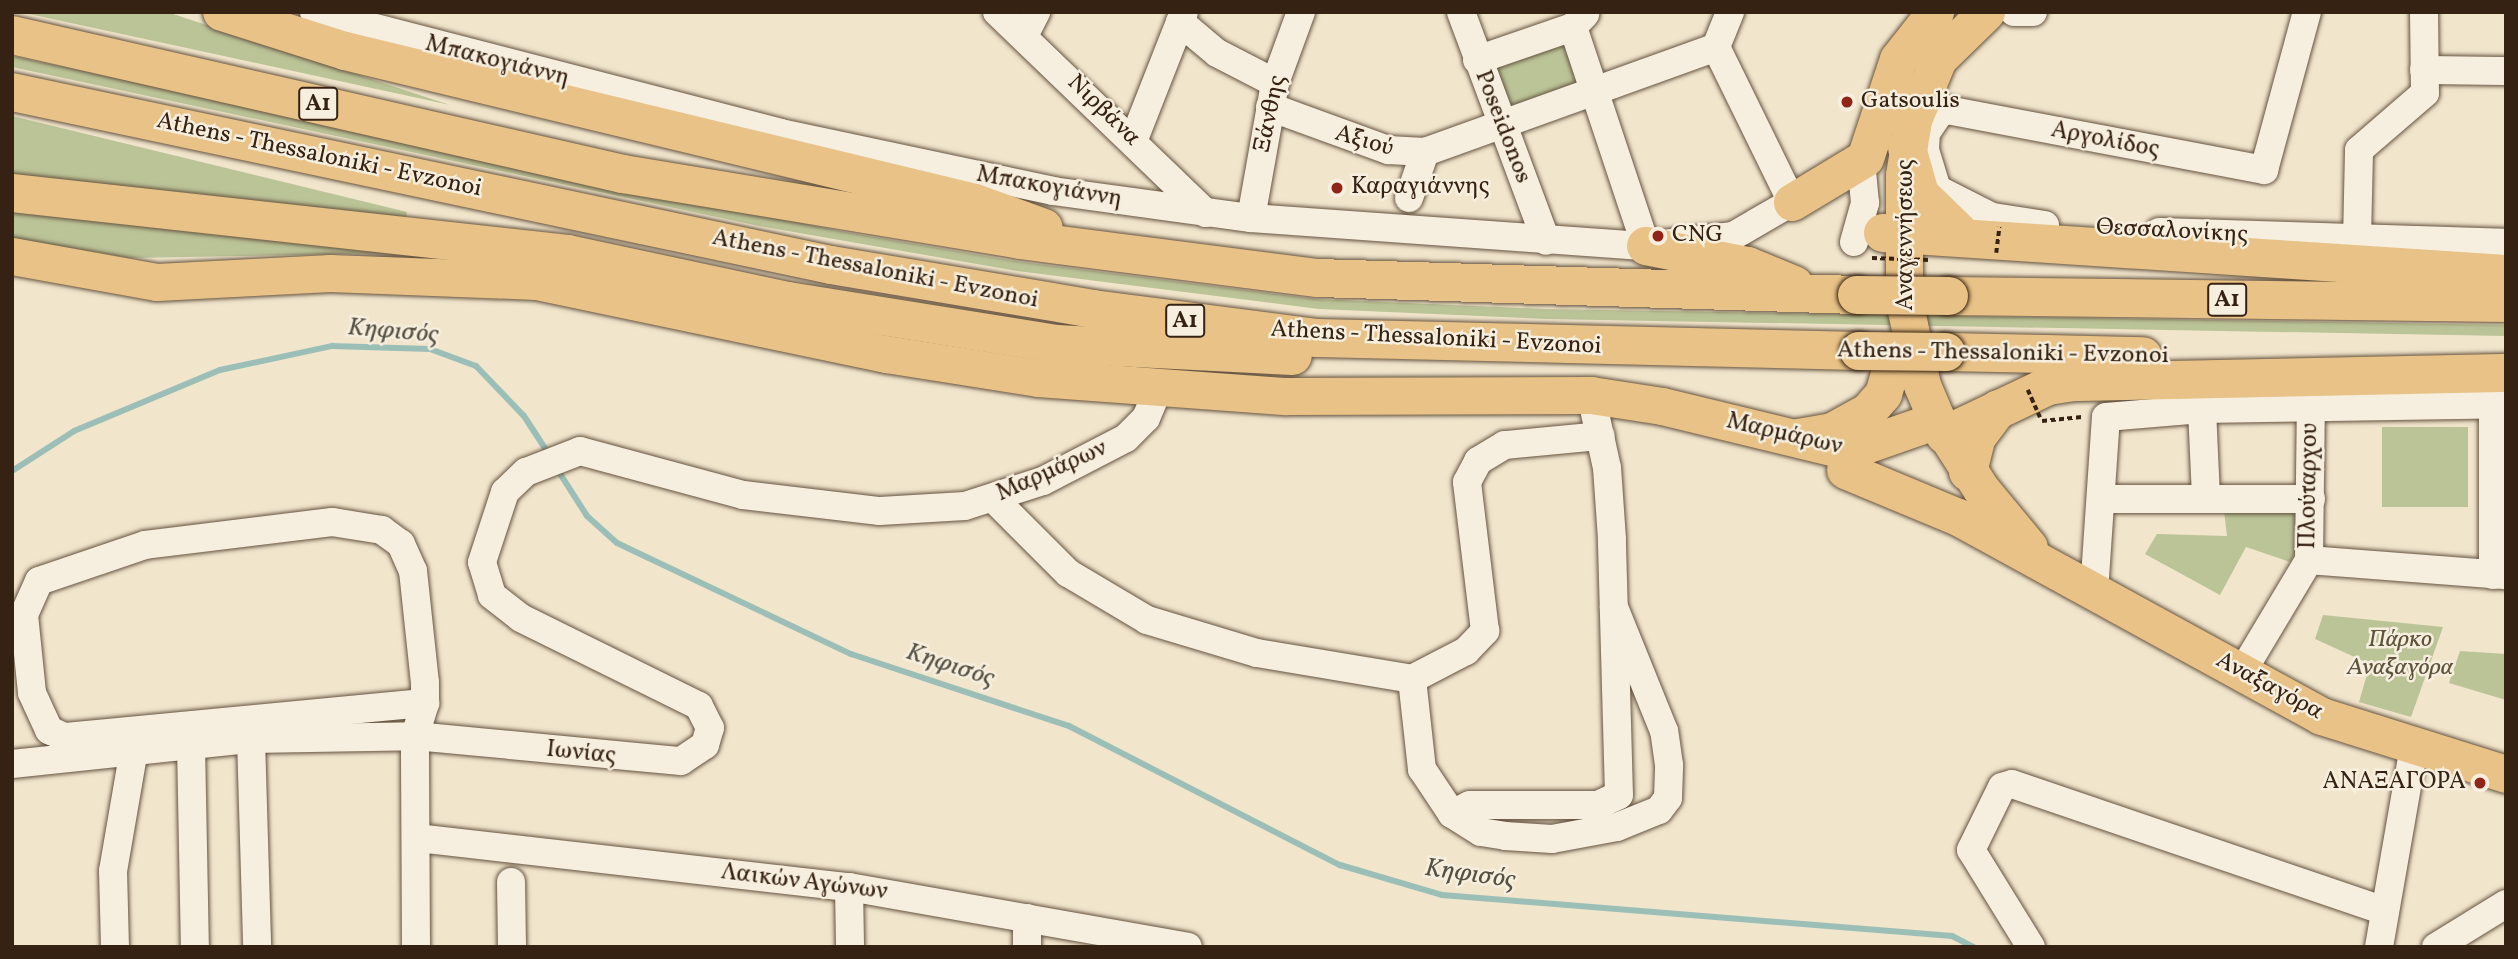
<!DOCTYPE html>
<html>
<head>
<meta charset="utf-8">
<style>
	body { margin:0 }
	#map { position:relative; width:2518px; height:959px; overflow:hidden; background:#f1e5cc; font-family:Vollkorn,serif }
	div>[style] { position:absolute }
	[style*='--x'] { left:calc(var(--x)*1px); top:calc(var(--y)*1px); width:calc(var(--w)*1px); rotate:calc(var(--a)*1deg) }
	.green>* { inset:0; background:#bbc497; transform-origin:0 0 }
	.stream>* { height:6px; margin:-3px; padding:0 3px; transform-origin:3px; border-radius:3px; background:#9bbfb6 }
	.path>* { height:3.5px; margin-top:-1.75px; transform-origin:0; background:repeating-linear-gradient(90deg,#362212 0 5px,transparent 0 8.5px) }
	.roads { filter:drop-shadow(0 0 2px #655340) drop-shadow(0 0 2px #655340) }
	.minor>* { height:28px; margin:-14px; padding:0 14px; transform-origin:14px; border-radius:14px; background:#f6eede }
	.major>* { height:37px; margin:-18.5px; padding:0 18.5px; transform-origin:18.5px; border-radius:18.5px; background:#e8c286 }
	.highway>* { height:38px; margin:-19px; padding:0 19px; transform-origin:19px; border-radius:19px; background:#e8c286 }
	.path-bridge>* { height:3.5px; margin-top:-1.75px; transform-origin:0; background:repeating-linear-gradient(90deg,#362212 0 5px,transparent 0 8.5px) }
	.bridges { filter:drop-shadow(0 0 2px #362212) drop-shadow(0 0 2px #362212) }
	.highway-bridge>* { height:38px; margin:-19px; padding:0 19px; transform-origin:19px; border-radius:19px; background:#e8c286 }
	.dots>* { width:19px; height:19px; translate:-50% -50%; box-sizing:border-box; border:4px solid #f6eede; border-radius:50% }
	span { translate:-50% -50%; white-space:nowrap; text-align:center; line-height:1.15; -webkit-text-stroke:5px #f6eede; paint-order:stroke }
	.shield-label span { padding:2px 5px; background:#f6eede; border:2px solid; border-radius:5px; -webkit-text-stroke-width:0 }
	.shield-label { font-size:23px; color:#362212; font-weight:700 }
	.street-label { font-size:24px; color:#362212 }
	.poi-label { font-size:24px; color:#362212 }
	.left { translate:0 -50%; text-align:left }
	.right { translate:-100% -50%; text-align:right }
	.park-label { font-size:24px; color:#5e533a; font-style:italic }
	.water-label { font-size:26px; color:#545143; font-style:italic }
	.frame { position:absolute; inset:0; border:14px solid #362212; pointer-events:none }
</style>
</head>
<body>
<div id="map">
	<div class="green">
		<div style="clip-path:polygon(20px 12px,167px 12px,450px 105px)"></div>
		<div style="clip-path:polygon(1575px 18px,1595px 80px,1511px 123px,1487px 54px)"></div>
		<div style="clip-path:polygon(12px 56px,839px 231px,1015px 261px,1316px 299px,1545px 309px,2506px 325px,2506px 336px,1546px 319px,1319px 309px,1017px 271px,759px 226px,12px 67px)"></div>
		<div style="clip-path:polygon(12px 116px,407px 212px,398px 253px,129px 258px,12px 238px)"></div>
		<div style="left:2382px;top:427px;width:86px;height:80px"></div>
		<div style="clip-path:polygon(2224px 511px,2302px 512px,2300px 545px,2290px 562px,2246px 547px,2220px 595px,2145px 554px,2157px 534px,2227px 536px)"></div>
		<div style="clip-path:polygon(2323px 615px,2443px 627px,2411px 717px,2359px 702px,2370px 664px,2315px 639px)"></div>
		<div style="clip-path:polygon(2460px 651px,2506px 654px,2506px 700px,2449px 683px)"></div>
	</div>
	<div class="stream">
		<div style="--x:557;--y:469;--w:56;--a:57.4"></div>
		<div style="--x:587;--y:516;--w:40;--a:42"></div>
		<div style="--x:617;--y:543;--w:259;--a:25.4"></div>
		<div style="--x:851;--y:654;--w:230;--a:18.3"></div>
		<div style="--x:1069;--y:726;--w:305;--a:27.2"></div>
		<div style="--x:1340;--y:865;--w:106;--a:16.4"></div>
		<div style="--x:1442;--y:895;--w:512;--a:4.6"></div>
		<div style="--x:1952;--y:936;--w:25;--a:27"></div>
		<div style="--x:12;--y:471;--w:74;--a:-32.8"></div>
		<div style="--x:74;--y:431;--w:158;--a:-22.7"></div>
		<div style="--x:220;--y:370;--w:115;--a:-12.1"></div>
		<div style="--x:332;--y:346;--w:98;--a:1.8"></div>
		<div style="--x:430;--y:349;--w:49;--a:20.3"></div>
		<div style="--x:476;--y:366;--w:69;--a:46.2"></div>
		<div style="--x:524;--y:416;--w:48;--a:57"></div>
	</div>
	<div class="path">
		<div style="--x:2042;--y:421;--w:40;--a:-5.7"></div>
	</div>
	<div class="roads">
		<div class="minor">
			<div style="--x:314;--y:12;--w:482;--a:14.5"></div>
			<div style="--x:781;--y:133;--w:278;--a:12"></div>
			<div style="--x:1053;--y:191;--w:200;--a:7.8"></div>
			<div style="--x:1251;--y:218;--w:396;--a:4.1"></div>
			<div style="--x:1646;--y:246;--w:88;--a:-6.6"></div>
			<div style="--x:1733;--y:236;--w:68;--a:-30"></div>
			<div style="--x:1792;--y:202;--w:173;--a:-116.1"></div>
			<div style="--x:997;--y:12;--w:290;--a:43.9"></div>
			<div style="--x:1461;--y:12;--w:244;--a:69.6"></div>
			<div style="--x:2014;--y:12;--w:19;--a:0"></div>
			<div style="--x:1180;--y:22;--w:48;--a:40"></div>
			<div style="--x:1217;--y:53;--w:65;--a:27.3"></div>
			<div style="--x:1573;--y:27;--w:231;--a:71.6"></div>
			<div style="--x:1024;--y:36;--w:27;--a:-63"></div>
			<div style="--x:1477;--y:60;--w:102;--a:-19"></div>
			<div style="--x:1573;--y:27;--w:18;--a:-47"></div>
			<div style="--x:2424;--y:70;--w:82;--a:0.7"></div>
			<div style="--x:1270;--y:107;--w:126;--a:20"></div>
			<div style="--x:1388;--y:150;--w:37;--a:3"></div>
			<div style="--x:1425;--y:152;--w:309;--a:-19.8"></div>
			<div style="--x:1716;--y:47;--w:38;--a:-68"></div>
			<div style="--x:1134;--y:139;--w:136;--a:-68.5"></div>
			<div style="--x:1409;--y:198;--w:49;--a:-70.8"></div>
			<div style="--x:1251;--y:218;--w:137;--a:-79.9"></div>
			<div style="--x:1275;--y:83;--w:76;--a:-69.9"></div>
			<div style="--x:2045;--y:225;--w:54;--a:-171.4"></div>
			<div style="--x:1992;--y:217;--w:62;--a:-153"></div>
			<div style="--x:1937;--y:189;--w:41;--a:-107.1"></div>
			<div style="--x:1925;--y:150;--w:17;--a:-87"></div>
			<div style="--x:1926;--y:133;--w:23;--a:-56"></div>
			<div style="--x:1939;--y:114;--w:9;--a:-27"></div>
			<div style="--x:1947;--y:110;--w:323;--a:10.7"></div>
			<div style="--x:2264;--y:170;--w:164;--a:-74.8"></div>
			<div style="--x:2159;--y:232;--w:347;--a:1.8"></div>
			<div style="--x:2357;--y:240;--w:90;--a:-88.7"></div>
			<div style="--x:2359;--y:150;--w:87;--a:-40.8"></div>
			<div style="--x:2425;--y:93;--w:81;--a:-90.7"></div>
			<div style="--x:1854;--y:242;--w:41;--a:-74.2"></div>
			<div style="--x:1865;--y:203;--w:42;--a:-95.4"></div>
			<div style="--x:2493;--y:404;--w:171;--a:90"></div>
			<div style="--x:2202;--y:409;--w:89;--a:87.4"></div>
			<div style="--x:994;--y:499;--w:105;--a:45"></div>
			<div style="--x:1068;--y:573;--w:92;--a:30.7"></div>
			<div style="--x:1147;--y:620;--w:115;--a:16.7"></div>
			<div style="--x:1257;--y:653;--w:157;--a:9.5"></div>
			<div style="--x:1412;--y:679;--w:61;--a:-27.4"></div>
			<div style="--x:1466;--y:651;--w:28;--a:-46"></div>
			<div style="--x:1485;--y:631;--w:150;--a:-96.9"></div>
			<div style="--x:1467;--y:482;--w:24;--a:-62"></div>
			<div style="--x:1478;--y:461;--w:31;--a:-31"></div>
			<div style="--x:1505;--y:445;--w:96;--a:-5.4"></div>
			<div style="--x:2102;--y:499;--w:209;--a:0"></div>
			<div style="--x:2309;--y:560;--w:198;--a:4.4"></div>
			<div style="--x:2094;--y:592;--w:175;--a:-86.1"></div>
			<div style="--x:2106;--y:417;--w:96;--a:-4.8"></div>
			<div style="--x:2202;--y:409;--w:304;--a:-0.9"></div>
			<div style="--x:2242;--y:672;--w:131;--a:-59.1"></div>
			<div style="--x:2309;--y:560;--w:153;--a:-89.3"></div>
			<div style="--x:1412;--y:679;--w:91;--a:83.7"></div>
			<div style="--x:1422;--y:769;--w:54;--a:56.3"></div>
			<div style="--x:1452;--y:814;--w:34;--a:32"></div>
			<div style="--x:1481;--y:832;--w:24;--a:9"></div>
			<div style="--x:1505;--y:836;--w:47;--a:3.7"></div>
			<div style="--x:1552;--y:839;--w:66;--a:-10.5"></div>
			<div style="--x:1617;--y:827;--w:45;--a:-22"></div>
			<div style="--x:1659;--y:810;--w:15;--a:-53"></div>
			<div style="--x:1668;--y:798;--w:33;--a:-88"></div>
			<div style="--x:1669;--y:765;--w:34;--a:-98"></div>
			<div style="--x:1664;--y:731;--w:134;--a:-112"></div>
			<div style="--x:251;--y:739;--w:208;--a:88.3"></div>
			<div style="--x:191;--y:744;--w:203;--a:88.9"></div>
			<div style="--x:12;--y:764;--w:240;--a:-6"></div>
			<div style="--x:251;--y:739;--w:164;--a:-1"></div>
			<div style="--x:415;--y:736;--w:267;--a:5.4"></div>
			<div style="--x:681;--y:761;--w:29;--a:-34"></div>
			<div style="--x:705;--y:745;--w:18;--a:-74"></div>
			<div style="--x:710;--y:728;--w:25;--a:-117"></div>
			<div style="--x:699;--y:706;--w:199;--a:-153.7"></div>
			<div style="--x:521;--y:618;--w:37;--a:-142"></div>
			<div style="--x:492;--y:595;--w:34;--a:-107"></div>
			<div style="--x:482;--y:562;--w:74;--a:-71.8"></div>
			<div style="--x:505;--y:492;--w:29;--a:-44"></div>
			<div style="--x:526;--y:472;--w:58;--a:-21.3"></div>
			<div style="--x:580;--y:451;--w:169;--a:15.1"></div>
			<div style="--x:743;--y:495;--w:138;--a:6.7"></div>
			<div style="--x:880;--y:511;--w:85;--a:-3.4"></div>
			<div style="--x:965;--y:506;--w:82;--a:-17.8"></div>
			<div style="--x:1043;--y:481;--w:93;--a:-27.4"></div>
			<div style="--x:1126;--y:438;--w:28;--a:-45"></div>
			<div style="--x:1146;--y:418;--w:30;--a:-67"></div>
			<div style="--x:1452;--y:814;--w:20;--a:-27"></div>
			<div style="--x:1470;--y:805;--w:128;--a:0"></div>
			<div style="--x:1598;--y:805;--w:23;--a:-25"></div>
			<div style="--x:1619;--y:795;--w:256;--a:-91.6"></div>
			<div style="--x:1612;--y:539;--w:71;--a:-94"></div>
			<div style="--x:1607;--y:468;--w:75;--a:-102.4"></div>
			<div style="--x:417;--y:838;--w:435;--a:6.5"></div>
			<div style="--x:849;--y:887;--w:344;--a:10"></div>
			<div style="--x:511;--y:882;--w:65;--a:89.1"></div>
			<div style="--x:849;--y:887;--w:60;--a:89"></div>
			<div style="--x:1027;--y:918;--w:29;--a:90"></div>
			<div style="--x:115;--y:947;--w:76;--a:-91.5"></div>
			<div style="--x:113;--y:871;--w:118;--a:-80.2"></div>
			<div style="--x:416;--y:947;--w:211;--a:-90.3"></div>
			<div style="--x:415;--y:736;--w:34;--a:-73"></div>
			<div style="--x:425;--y:703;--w:20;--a:-90"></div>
			<div style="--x:425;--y:683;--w:113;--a:-96.1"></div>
			<div style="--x:413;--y:571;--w:30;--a:-114"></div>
			<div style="--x:401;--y:544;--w:24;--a:-144"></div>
			<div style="--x:382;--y:530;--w:51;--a:-170.9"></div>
			<div style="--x:332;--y:522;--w:188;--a:173"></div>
			<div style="--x:145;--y:545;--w:112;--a:161.2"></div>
			<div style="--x:39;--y:581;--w:37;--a:114"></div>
			<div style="--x:24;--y:615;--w:78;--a:84.1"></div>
			<div style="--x:32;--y:693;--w:41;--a:65.3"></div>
			<div style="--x:49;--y:730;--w:17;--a:25"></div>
			<div style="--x:64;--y:737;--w:363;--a:-5.4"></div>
			<div style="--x:2031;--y:947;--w:114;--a:-121.7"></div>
			<div style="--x:1971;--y:850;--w:70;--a:-63.8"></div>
			<div style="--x:2002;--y:787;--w:10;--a:-17"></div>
			<div style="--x:2012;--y:784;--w:394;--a:18.8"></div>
			<div style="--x:2379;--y:947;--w:203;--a:-80.1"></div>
			<div style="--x:2436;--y:947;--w:82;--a:-31.6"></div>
		</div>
		<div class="major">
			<div style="--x:1986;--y:12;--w:67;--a:135.6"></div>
			<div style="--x:1938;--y:59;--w:66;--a:112.3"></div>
			<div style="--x:1913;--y:120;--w:56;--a:99.3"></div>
			<div style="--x:1904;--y:175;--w:126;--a:90"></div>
			<div style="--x:1904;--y:301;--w:86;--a:77.9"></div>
			<div style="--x:1922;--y:385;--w:38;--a:67"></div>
			<div style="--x:1937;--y:420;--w:82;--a:57.5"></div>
			<div style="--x:1981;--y:489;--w:75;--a:50.4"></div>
			<div style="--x:1792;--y:202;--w:85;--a:-31.1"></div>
			<div style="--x:1865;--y:158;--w:104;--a:-71.6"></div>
			<div style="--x:1898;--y:59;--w:60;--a:-51.8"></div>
			<div style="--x:12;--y:256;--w:147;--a:10.2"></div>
			<div style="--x:157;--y:282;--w:173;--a:-3"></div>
			<div style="--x:330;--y:273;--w:206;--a:2.2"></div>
			<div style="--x:536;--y:281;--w:358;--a:11.8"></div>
			<div style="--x:886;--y:354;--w:154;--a:9"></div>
			<div style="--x:1038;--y:378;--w:249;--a:4.2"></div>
			<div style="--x:1286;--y:396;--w:305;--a:-0.2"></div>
			<div style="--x:1591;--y:395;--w:72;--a:8.8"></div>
			<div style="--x:1662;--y:406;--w:191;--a:13.6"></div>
			<div style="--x:1848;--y:451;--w:94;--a:-19.2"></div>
			<div style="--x:1798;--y:437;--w:35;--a:-10"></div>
			<div style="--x:1832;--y:431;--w:41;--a:-29.1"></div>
			<div style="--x:1868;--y:411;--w:23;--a:-49"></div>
			<div style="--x:1883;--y:394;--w:36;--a:-74"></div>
			<div style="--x:1845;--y:470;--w:122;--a:22.6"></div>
			<div style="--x:1958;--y:517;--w:414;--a:28.7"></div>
			<div style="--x:2321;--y:716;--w:194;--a:17.4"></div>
		</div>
		<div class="highway">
			<div style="--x:222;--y:12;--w:129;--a:17.6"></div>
			<div style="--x:345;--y:51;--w:648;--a:13.56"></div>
			<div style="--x:975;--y:203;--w:73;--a:19.9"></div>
			<div style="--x:12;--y:35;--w:627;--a:12.82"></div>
			<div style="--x:623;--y:174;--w:402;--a:9.4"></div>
			<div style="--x:1020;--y:240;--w:300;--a:7.3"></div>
			<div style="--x:1318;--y:278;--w:539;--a:1.81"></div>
			<div style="--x:12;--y:92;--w:837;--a:11.93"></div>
			<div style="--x:831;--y:265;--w:266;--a:9.5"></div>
			<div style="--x:1093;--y:309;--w:226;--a:7.4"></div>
			<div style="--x:1317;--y:338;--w:542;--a:1.37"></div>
			<div style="--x:1907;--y:148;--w:48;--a:74.2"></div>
			<div style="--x:1920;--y:194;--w:62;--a:44.3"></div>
			<div style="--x:12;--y:193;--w:559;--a:6.26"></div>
			<div style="--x:568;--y:254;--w:225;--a:12.1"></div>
			<div style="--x:788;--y:301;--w:272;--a:9.1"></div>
			<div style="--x:1057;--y:344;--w:236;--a:2.9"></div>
			<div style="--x:1883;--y:233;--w:624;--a:3.77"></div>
			<div style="--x:1646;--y:246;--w:104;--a:11.1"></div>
			<div style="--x:1748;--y:266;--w:50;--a:22.4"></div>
			<div style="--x:1949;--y:296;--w:557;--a:0.72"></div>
			<div style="--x:1946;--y:352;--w:197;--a:1.2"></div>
			<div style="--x:1945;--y:435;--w:114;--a:-25.4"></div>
			<div style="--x:2048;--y:386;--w:26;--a:-9"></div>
			<div style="--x:2074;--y:382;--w:432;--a:-1.2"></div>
			<div style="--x:1968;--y:472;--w:36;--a:-76"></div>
			<div style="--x:1977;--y:437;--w:35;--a:-53"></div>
		</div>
	</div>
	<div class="path-bridge">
		<div style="--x:1996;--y:253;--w:26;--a:-83"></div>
		<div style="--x:1872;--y:258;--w:58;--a:2"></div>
		<div style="--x:2028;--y:390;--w:34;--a:66"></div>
	</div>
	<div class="bridges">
		<div class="highway-bridge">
			<div style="--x:1857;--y:295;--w:92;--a:0.6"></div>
			<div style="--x:1859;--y:351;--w:87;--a:0.7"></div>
		</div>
	</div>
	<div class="dots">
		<div style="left:1847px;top:102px;background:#8f2418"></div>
		<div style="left:1337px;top:188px;background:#8f2418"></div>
		<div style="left:1658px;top:236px;background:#8f2418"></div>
		<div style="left:2480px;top:783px;background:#8f2418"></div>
	</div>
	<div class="shield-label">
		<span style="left:318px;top:104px">Α1</span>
		<span style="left:2227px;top:300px">Α1</span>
		<span style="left:1185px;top:321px">Α1</span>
	</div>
	<div class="street-label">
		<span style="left:497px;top:62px;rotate:14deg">Μπακογιάννη</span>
		<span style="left:1103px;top:111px;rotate:44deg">Νιρβάνα</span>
		<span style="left:1271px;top:114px;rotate:-78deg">Ξάνθης</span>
		<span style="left:1502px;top:127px;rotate:69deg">Poseidonos</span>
		<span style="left:2105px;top:141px;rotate:11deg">Αργολίδος</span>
		<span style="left:1364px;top:142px;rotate:16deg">Αξιού</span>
		<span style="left:319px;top:156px;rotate:12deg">Athens - Thessaloniki - Evzonoi</span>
		<span style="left:1049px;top:188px;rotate:10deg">Μπακογιάννη</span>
		<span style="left:2172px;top:232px;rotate:3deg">Θεσσαλονίκης</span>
		<span style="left:1907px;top:235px;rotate:-90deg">Αναγεννήσεως</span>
		<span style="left:875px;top:270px;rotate:11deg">Athens - Thessaloniki - Evzonoi</span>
		<span style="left:1436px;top:339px;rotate:3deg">Athens - Thessaloniki - Evzonoi</span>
		<span style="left:2003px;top:354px;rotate:1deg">Athens - Thessaloniki - Evzonoi</span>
		<span style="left:1784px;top:435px;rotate:13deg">Μαρμάρων</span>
		<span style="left:1052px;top:472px;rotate:-24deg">Μαρμάρων</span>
		<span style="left:2310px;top:486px;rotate:-89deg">Πλούταρχου</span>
		<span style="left:2269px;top:687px;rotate:28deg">Αναξαγόρα</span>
		<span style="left:581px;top:754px;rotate:6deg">Ιωνίας</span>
		<span style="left:804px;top:883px;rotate:7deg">Λαικών Αγώνων</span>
	</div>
	<div class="poi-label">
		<span class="left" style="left:1861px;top:102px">Gatsoulis</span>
		<span class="left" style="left:1351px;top:188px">Καραγιάννης</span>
		<span class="left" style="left:1672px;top:236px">CNG</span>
		<span class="right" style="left:2466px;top:783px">ΑΝΑΞΑΓΟΡΑ</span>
	</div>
	<div class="park-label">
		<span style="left:2400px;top:655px">Πάρκο<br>Αναξαγόρα</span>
	</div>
	<div class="water-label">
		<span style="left:393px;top:332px;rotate:5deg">Κηφισός</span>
		<span style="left:950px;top:666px;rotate:18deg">Κηφισός</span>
		<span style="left:1470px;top:875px;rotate:8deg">Κηφισός</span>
	</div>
	<div class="frame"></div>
</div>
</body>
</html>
